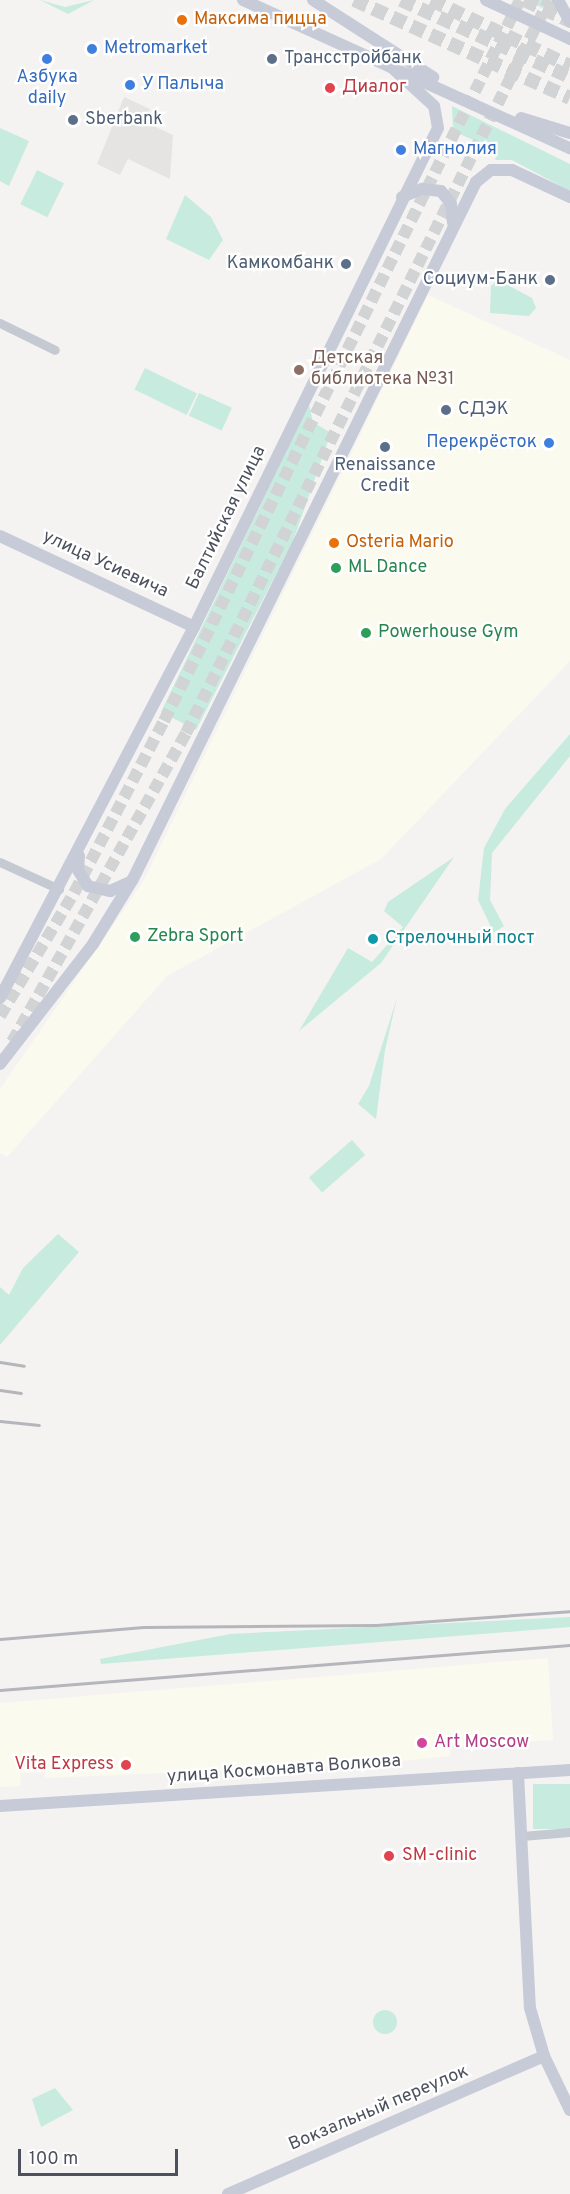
<!DOCTYPE html>
<html>
<head>
<meta charset="utf-8">
<style>
	body { margin:0 }
	#map { position:relative; width:570px; height:2194px; overflow:hidden; background:#f4f3f2; font-family:Overpass,sans-serif }
	div>[style] { position:absolute }
	[style*='--x'] { left:calc(var(--x)*1px); top:calc(var(--y)*1px); width:calc(var(--w)*1px); rotate:calc(var(--a)*1deg) }
	.commercial>* { inset:0; background:#fbfaef }
	.education>* { inset:0; background:#e5e4e3 }
	.green>* { inset:0; background:#c7ebde; transform-origin:0 0 }
	.round { border-radius:50% }
	.secondary-tunnel>* { height:12px; margin-top:-6px; transform-origin:0; background:repeating-linear-gradient(90deg,#d2d3d4 0 12px,transparent 0 18px) }
	.primary-tunnel>* { height:14px; margin-top:-7px; transform-origin:0; background:repeating-linear-gradient(90deg,#d2d3d4 0 14px,transparent 0 21px) }
	.street>* { height:9px; margin:-4.5px; padding:0 4.5px; transform-origin:4.5px; border-radius:4.5px; background:#c5c9d2 }
	.secondary>* { height:12px; margin:-6px; padding:0 6px; transform-origin:6px; border-radius:6px; background:#c7cbd8 }
	.rail>* { height:3px; margin:-1.5px; padding:0 1.5px; transform-origin:1.5px; border-radius:1.5px; background:#b5b6bb }
	.dots>* { width:16px; height:16px; translate:-50% -50%; box-sizing:border-box; border:3px solid #fff; border-radius:50% }
	span { translate:-50% -50%; white-space:nowrap; text-align:center; line-height:1.15; -webkit-text-stroke:4.5px #fff; paint-order:stroke }
	.food-label { font-size:18px; color:#c56008 }
	.left { translate:0 -50%; text-align:left }
	.shop-label { font-size:18px; color:#366cbe }
	.right { translate:-100% -50%; text-align:right }
	.service-label { font-size:18px; color:#4e5e75 }
	.health-label { font-size:18px; color:#be3a42 }
	.education-label { font-size:18px; color:#785e54 }
	.street-label { font-size:18px; color:#4c515d }
	.leisure-label { font-size:18px; color:#27864d }
	.culture-label { font-size:18px; color:#0d838f }
	.hotel-label { font-size:18px; color:#b23c85 }
	.scale { position:absolute; left:18px; top:2149px; width:160px; height:27px; box-sizing:border-box; border:3px solid #4c515d; border-top:0; padding-left:8px; font-size:18px; line-height:21px; white-space:nowrap; color:#4c515d; -webkit-text-stroke:4px #fff; paint-order:stroke }
</style>
</head>
<body>
<div id="map">
	<div class="commercial">
		<div style="clip-path:polygon(428px 295px,570px 360px,570px 661px,381px 859px,167px 976px,7px 1157px,0 1153px,0 1089px,143px 882px)"></div>
		<div style="clip-path:polygon(548px 1658px,553px 1740px,450px 1747px,450px 1756px,361px 1765px,45px 1778px,45px 1772px,20px 1773px,21px 1786px,0 1787px,0 1703px)"></div>
	</div>
	<div class="education">
		<div style="clip-path:polygon(124px 97px,150px 109px,145px 122px,173px 135px,170px 179px,128px 159px,120px 175px,97px 164px)"></div>
	</div>
	<div class="green">
		<div style="clip-path:polygon(40px 0,65px 7px,94px 0,68px 14px)"></div>
		<div style="clip-path:polygon(524px 0,553px 0,557px 14px)"></div>
		<div style="clip-path:polygon(452px 106px,570px 164px,570px 191px,512px 160px,495px 160px,498px 151px,453px 131px)"></div>
		<div style="clip-path:polygon(0 128px,29px 141px,9px 186px,0 181px)"></div>
		<div style="left:37px;top:170px;width:30px;height:38px;rotate:26deg"></div>
		<div style="clip-path:polygon(185px 195px,211px 217px,223px 240px,209px 260px,166px 239px)"></div>
		<div style="clip-path:polygon(498px 280px,532px 298px,536px 308px,529px 316px,490px 313px,491px 286px)"></div>
		<div style="left:145px;top:368px;width:58px;height:24px;rotate:26deg"></div>
		<div style="left:199px;top:393px;width:36px;height:25px;rotate:24deg"></div>
		<div style="clip-path:polygon(309px 404px,313px 422px,331px 433px,293px 541px,196px 730px,161px 712px)"></div>
		<div style="clip-path:polygon(570px 734px,570px 756px,492px 853px,490px 900px,504px 926px,494px 933px,478px 900px,484px 848px,505px 809px)"></div>
		<div style="clip-path:polygon(454px 857px,381px 963px,299px 1031px,348px 948px,372px 962px,403px 927px,384px 911px,388px 902px)"></div>
		<div style="clip-path:polygon(397px 998px,385px 1050px,376px 1119px,358px 1104px,369px 1086px)"></div>
		<div style="left:352px;top:1140px;width:20px;height:57px;rotate:49deg"></div>
		<div style="clip-path:polygon(58px 1234px,79px 1252px,0 1345px,0 1287px,9px 1295px,23px 1268px)"></div>
		<div style="clip-path:polygon(570px 1617px,570px 1627px,101px 1664px,100px 1659px,230px 1634px)"></div>
		<div style="left:570px;top:1784px;width:45px;height:37px;rotate:90deg"></div>
		<div class="round" style="left:373px;top:2010px;width:24px;height:24px"></div>
		<div style="clip-path:polygon(55px 2088px,73px 2110px,41px 2127px,32px 2099px)"></div>
	</div>
	<div class="secondary-tunnel">
		<div style="--x:0;--y:1016;--w:144;--a:-59"></div>
		<div style="--x:74;--y:893;--w:194;--a:-62.4"></div>
		<div style="--x:164;--y:721;--w:804;--a:-63.72"></div>
		<div style="--x:12;--y:1042;--w:355;--a:-60.6"></div>
		<div style="--x:186;--y:733;--w:818;--a:-63.65"></div>
	</div>
	<div class="primary-tunnel">
		<div style="--x:354;--y:0;--w:237;--a:24.4"></div>
		<div style="--x:401;--y:0;--w:186;--a:24.5"></div>
		<div style="--x:431;--y:0;--w:154;--a:25.4"></div>
		<div style="--x:524;--y:0;--w:51;--a:24.5"></div>
	</div>
	<div class="street">
		<div style="--x:0;--y:323;--w:61;--a:26.1"></div>
		<div style="--x:0;--y:862;--w:65;--a:24.6"></div>
		<div style="--x:522;--y:1836;--w:48;--a:-4.8"></div>
	</div>
	<div class="secondary">
		<div style="--x:243;--y:0;--w:359;--a:24.4"></div>
		<div style="--x:313;--y:0;--w:143;--a:32.7"></div>
		<div style="--x:486;--y:0;--w:93;--a:24.9"></div>
		<div style="--x:558;--y:0;--w:25;--a:61"></div>
		<div style="--x:521;--y:118;--w:51;--a:17"></div>
		<div style="--x:402;--y:197;--w:22;--a:-22"></div>
		<div style="--x:422;--y:189;--w:19;--a:6"></div>
		<div style="--x:441;--y:191;--w:16;--a:52"></div>
		<div style="--x:451;--y:204;--w:19;--a:84"></div>
		<div style="--x:0;--y:536;--w:214;--a:25.1"></div>
		<div style="--x:79;--y:856;--w:14;--a:94"></div>
		<div style="--x:78;--y:870;--w:19;--a:58"></div>
		<div style="--x:88;--y:886;--w:23;--a:13"></div>
		<div style="--x:110;--y:891;--w:22;--a:-24"></div>
		<div style="--x:0;--y:998;--w:419;--a:-62.4"></div>
		<div style="--x:194;--y:627;--w:555;--a:-63.94"></div>
		<div style="--x:438;--y:128;--w:22;--a:-100"></div>
		<div style="--x:434;--y:106;--w:64;--a:-137.5"></div>
		<div style="--x:0;--y:1064;--w:152;--a:-52.2"></div>
		<div style="--x:93;--y:944;--w:76;--a:-58.4"></div>
		<div style="--x:133;--y:879;--w:777;--a:-63.8"></div>
		<div style="--x:476;--y:182;--w:19;--a:-39"></div>
		<div style="--x:491;--y:170;--w:21;--a:0"></div>
		<div style="--x:512;--y:170;--w:64;--a:25"></div>
		<div style="--x:518;--y:1773;--w:235;--a:87.1"></div>
		<div style="--x:530;--y:2008;--w:50;--a:73.7"></div>
		<div style="--x:544;--y:2056;--w:60;--a:64.3"></div>
		<div style="--x:0;--y:1806;--w:571;--a:-3.61"></div>
		<div style="--x:228;--y:2194;--w:345;--a:-23.6"></div>
	</div>
	<div class="rail">
		<div style="--x:0;--y:1362;--w:24;--a:9"></div>
		<div style="--x:0;--y:1390;--w:21;--a:8"></div>
		<div style="--x:0;--y:1421;--w:39;--a:6"></div>
		<div style="--x:0;--y:1639;--w:144;--a:-4.8"></div>
		<div style="--x:144;--y:1627;--w:232;--a:-0.5"></div>
		<div style="--x:376;--y:1625;--w:195;--a:-4.1"></div>
		<div style="--x:0;--y:1690;--w:572;--a:-4.51"></div>
	</div>
	<div class="dots">
		<div style="left:182px;top:20px;background:#e8710a"></div>
		<div style="left:92px;top:49px;background:#3f7fe0"></div>
		<div style="left:47px;top:59px;background:#3f7fe0"></div>
		<div style="left:272px;top:59px;background:#5c6f8a"></div>
		<div style="left:130px;top:85px;background:#3f7fe0"></div>
		<div style="left:330px;top:88px;background:#e0444e"></div>
		<div style="left:73px;top:120px;background:#5c6f8a"></div>
		<div style="left:401px;top:150px;background:#3f7fe0"></div>
		<div style="left:346px;top:264px;background:#5c6f8a"></div>
		<div style="left:550px;top:280px;background:#5c6f8a"></div>
		<div style="left:299px;top:370px;background:#8d6e63"></div>
		<div style="left:446px;top:410px;background:#5c6f8a"></div>
		<div style="left:549px;top:443px;background:#3f7fe0"></div>
		<div style="left:385px;top:447px;background:#5c6f8a"></div>
		<div style="left:334px;top:543px;background:#e8710a"></div>
		<div style="left:336px;top:568px;background:#2e9e5b"></div>
		<div style="left:366px;top:633px;background:#2e9e5b"></div>
		<div style="left:135px;top:937px;background:#2e9e5b"></div>
		<div style="left:373px;top:939px;background:#0f9aa8"></div>
		<div style="left:422px;top:1743px;background:#d1479c"></div>
		<div style="left:126px;top:1765px;background:#e0444e"></div>
		<div style="left:389px;top:1856px;background:#e0444e"></div>
	</div>
	<div class="food-label">
		<span class="left" style="left:194px;top:20px">Максима пицца</span>
		<span class="left" style="left:346px;top:543px">Osteria Mario</span>
	</div>
	<div class="shop-label">
		<span class="left" style="left:104px;top:49px">Metromarket</span>
		<span style="left:47px;top:89px">Азбука<br>daily</span>
		<span class="left" style="left:142px;top:85px">У Палыча</span>
		<span class="left" style="left:413px;top:150px">Магнолия</span>
		<span class="right" style="left:537px;top:443px">Перекрёсток</span>
	</div>
	<div class="service-label">
		<span class="left" style="left:284px;top:59px">Трансстройбанк</span>
		<span class="left" style="left:85px;top:120px">Sberbank</span>
		<span class="right" style="left:334px;top:264px">Камкомбанк</span>
		<span class="right" style="left:538px;top:280px">Социум-Банк</span>
		<span class="left" style="left:458px;top:410px">СДЭК</span>
		<span style="left:385px;top:477px">Renaissance<br>Credit</span>
	</div>
	<div class="health-label">
		<span class="left" style="left:342px;top:88px">Диалог</span>
		<span class="right" style="left:114px;top:1765px">Vita Express</span>
		<span class="left" style="left:402px;top:1856px">SM-clinic</span>
	</div>
	<div class="education-label">
		<span class="left" style="left:311px;top:370px">Детская<br>библиотека №31</span>
	</div>
	<div class="street-label">
		<span style="left:227px;top:518px;rotate:-64deg">Балтийская улица</span>
		<span style="left:105px;top:565px;rotate:25deg">улица Усиевича</span>
		<span style="left:284px;top:1770px;rotate:-4deg">улица Космонавта Волкова</span>
		<span style="left:379px;top:2109px;rotate:-23deg">Вокзальный переулок</span>
	</div>
	<div class="leisure-label">
		<span class="left" style="left:348px;top:568px">ML Dance</span>
		<span class="left" style="left:378px;top:633px">Powerhouse Gym</span>
		<span class="left" style="left:147px;top:937px">Zebra Sport</span>
	</div>
	<div class="culture-label">
		<span class="left" style="left:385px;top:939px">Стрелочный пост</span>
	</div>
	<div class="hotel-label">
		<span class="left" style="left:434px;top:1743px">Art Moscow</span>
	</div>
	<div class="scale">100 m</div>
</div>
</body>
</html>
